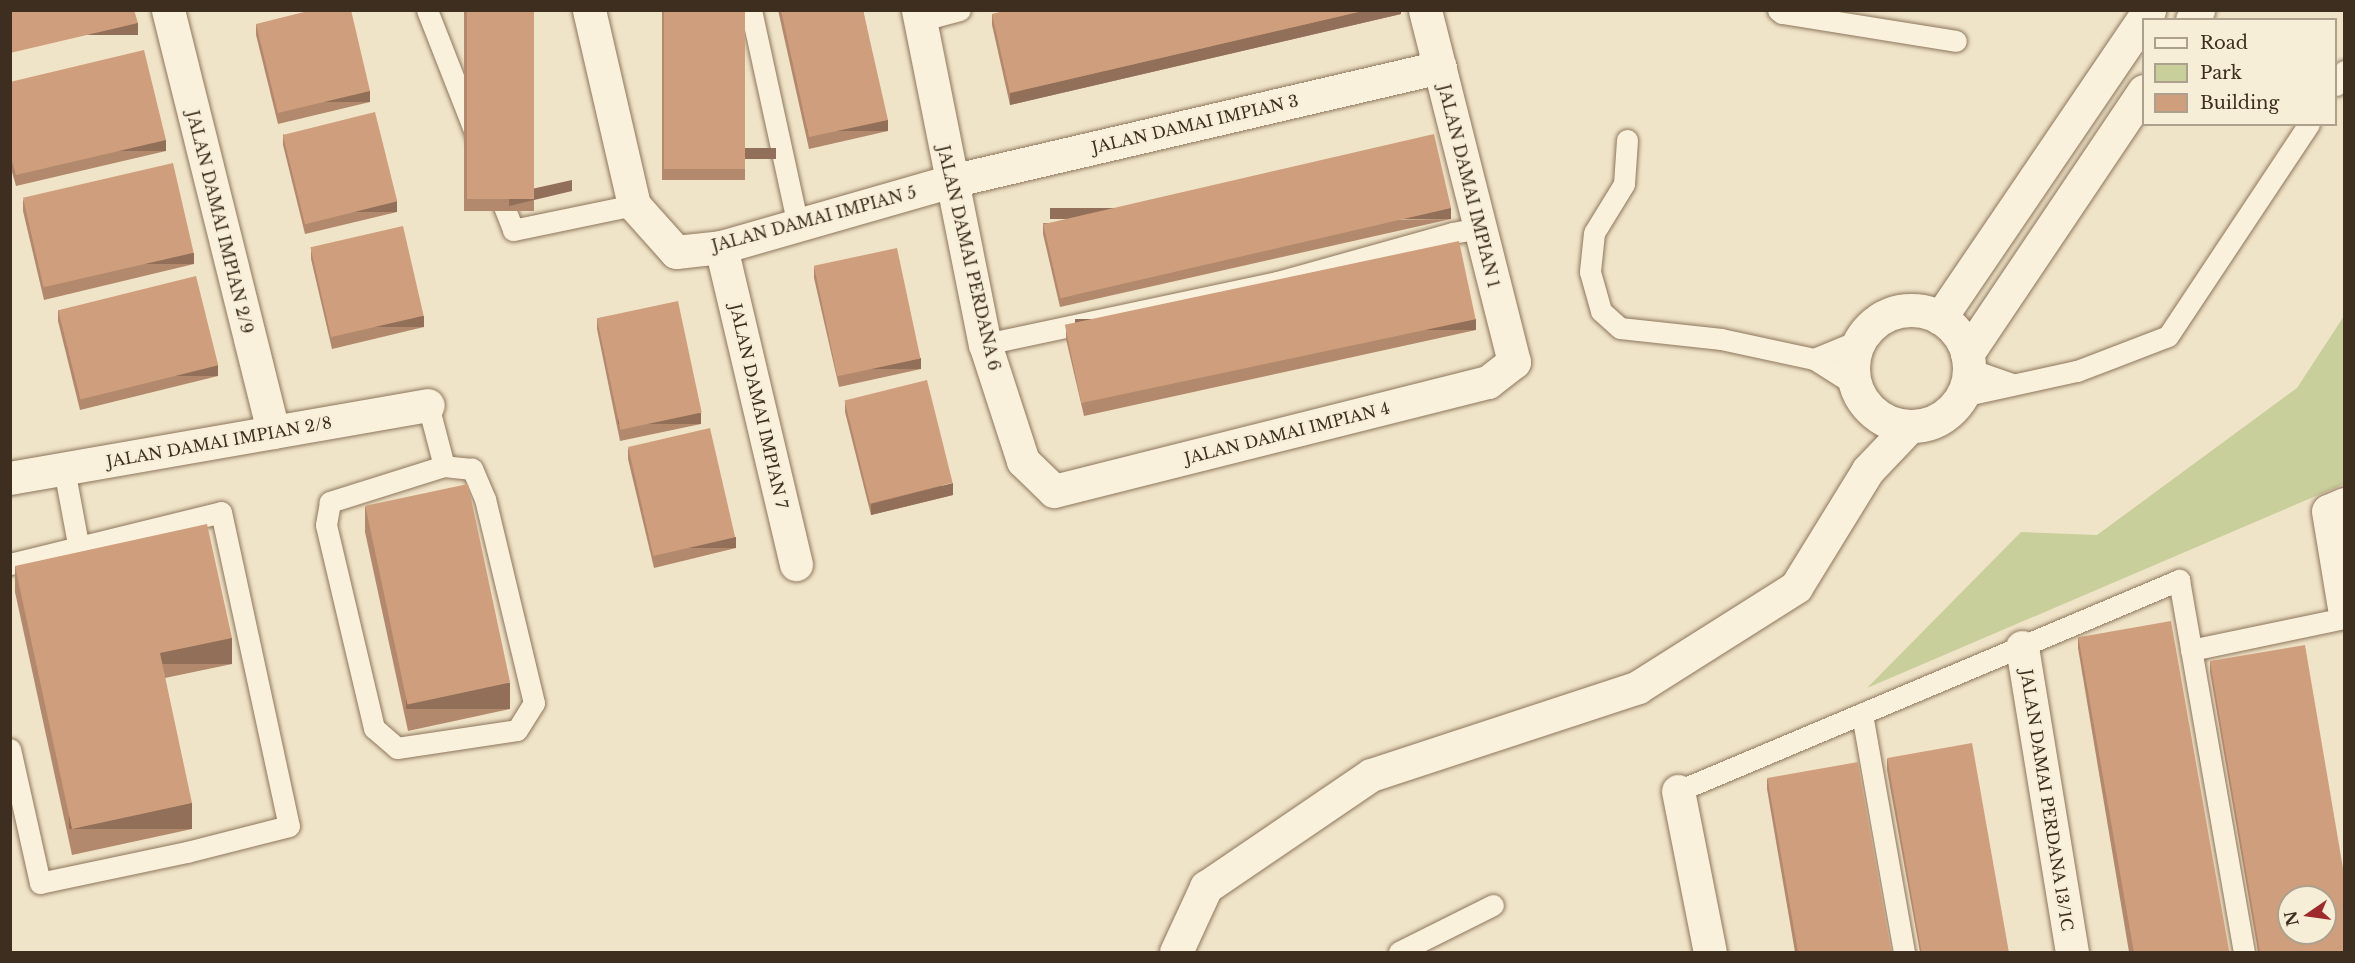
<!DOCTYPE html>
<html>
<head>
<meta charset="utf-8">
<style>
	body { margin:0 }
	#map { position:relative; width:2355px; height:963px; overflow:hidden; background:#f0e4c8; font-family:"Libre Baskerville",serif }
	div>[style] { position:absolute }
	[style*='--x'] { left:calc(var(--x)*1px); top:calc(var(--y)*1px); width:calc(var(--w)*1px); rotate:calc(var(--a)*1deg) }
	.green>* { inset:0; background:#c9cf9b }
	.roads { filter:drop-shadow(0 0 2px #8d765c) drop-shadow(0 0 2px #8d765c) }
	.lane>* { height:21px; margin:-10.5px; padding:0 10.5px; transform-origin:10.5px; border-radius:10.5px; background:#faf1dc }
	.street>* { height:33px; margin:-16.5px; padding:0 16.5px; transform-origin:16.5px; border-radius:16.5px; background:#faf1dc }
	.street>.ring { margin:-16.5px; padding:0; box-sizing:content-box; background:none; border:33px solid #faf1dc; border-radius:50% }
	.wall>* { inset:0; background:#b2896c; transform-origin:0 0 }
	.shaded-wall>* { inset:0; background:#916f58; transform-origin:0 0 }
	.building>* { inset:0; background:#cf9f7d; transform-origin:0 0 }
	span { translate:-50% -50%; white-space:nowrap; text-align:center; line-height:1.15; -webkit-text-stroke:4.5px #f7eed8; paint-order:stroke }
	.street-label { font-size:16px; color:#3d2e20 }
	.frame { position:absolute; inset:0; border:12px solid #3d2e20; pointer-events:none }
	.legend { position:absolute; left:2142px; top:18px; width:195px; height:108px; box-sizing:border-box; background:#f7eed8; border:2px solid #ada18e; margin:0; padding:8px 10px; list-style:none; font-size:18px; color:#3d2e20 }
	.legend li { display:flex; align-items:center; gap:12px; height:30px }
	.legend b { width:30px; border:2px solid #ada18e }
	.north { position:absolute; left:2277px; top:885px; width:60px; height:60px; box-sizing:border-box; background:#f7eed8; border:2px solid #ada18e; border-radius:50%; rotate:257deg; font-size:16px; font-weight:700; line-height:24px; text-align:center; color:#3d2e20 }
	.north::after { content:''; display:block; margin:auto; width:21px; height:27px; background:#9e2a2b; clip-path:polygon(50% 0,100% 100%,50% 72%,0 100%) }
</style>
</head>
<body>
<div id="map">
	<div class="green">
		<div style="clip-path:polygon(2344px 316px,2344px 484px,1867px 688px,2021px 532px,2097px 535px,2297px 388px)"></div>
	</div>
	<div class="roads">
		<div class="lane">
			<div style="--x:427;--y:10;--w:236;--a:68.6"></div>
			<div style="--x:513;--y:230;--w:124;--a:-11.7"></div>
			<div style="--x:751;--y:10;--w:220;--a:77.7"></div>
			<div style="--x:1778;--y:10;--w:5;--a:37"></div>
			<div style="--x:1782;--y:13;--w:176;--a:9.1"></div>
			<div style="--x:919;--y:21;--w:42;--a:-15"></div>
			<div style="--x:2336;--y:85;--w:16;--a:-60"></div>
			<div style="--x:1627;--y:140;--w:44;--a:93.9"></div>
			<div style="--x:1624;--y:184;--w:57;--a:121.5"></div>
			<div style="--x:1594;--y:233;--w:39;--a:96"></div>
			<div style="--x:1590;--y:272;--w:41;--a:74.2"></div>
			<div style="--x:1601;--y:311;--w:25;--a:42"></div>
			<div style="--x:1620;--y:328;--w:102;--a:6.2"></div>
			<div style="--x:1721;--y:339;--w:95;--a:12.1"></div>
			<div style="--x:1814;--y:359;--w:49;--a:32.4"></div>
			<div style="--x:985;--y:344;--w:299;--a:-12"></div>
			<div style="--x:1277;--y:282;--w:182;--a:-15.6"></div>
			<div style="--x:1452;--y:233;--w:28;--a:-10"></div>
			<div style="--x:1814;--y:359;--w:50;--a:-22.4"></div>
			<div style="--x:1969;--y:369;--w:46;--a:19.2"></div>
			<div style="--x:1962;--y:396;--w:118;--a:-12.3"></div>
			<div style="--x:2077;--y:371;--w:97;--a:-21"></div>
			<div style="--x:2168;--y:336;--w:255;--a:-56.4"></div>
			<div style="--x:428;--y:405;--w:63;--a:75.3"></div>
			<div style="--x:444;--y:466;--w:120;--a:162.5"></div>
			<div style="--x:330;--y:502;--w:23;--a:100"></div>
			<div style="--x:326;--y:525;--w:209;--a:76.7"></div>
			<div style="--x:374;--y:728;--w:30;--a:41"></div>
			<div style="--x:397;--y:748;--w:121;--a:-8.5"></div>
			<div style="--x:517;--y:730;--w:32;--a:-58"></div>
			<div style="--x:534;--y:703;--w:210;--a:-103.5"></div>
			<div style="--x:485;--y:499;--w:33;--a:-113"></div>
			<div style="--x:472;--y:469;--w:28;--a:-174"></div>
			<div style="--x:64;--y:469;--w:81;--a:79.4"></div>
			<div style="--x:10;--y:564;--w:217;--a:-13.8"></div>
			<div style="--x:221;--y:512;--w:321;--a:77.8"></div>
			<div style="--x:289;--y:826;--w:105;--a:165.7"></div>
			<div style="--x:187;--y:852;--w:150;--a:168.1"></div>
			<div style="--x:40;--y:883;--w:137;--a:-102.6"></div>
			<div style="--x:2191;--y:650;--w:156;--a:-11.8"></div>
			<div style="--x:1862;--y:714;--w:242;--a:80"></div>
			<div style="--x:1678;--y:791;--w:544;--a:-22.84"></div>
			<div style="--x:2179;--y:580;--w:378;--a:80.1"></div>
			<div style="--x:1399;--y:952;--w:105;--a:-26.6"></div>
		</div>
		<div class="street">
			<div style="--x:168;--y:10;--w:435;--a:76"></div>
			<div style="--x:589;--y:10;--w:200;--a:77"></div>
			<div style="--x:634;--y:205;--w:63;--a:48.2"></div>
			<div style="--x:676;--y:252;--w:45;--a:-6.3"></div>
			<div style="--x:721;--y:247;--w:239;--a:-16"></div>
			<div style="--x:951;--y:181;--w:502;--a:-13.12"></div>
			<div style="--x:918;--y:10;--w:341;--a:78.7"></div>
			<div style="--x:985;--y:344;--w:123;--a:72"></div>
			<div style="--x:1023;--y:461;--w:43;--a:44.1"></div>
			<div style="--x:1054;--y:491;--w:447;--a:-14.1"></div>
			<div style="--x:1488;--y:382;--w:33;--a:-38"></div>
			<div style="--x:1514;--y:362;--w:363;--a:-104.2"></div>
			<div style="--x:2192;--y:20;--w:12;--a:-59"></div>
			<div style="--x:721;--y:247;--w:326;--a:76.7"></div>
			<div class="ring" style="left:1853px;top:310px;width:83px;height:83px"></div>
			<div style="--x:1940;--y:318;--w:372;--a:-55.8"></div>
			<div style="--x:1967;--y:354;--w:317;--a:-56.1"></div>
			<div style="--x:10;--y:478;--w:424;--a:-9.9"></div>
			<div style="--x:2344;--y:504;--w:17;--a:156"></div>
			<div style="--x:2328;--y:511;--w:98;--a:80.6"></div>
			<div style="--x:2022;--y:647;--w:309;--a:80.7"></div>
			<div style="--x:1678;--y:791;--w:164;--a:78.8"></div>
			<div style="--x:1176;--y:952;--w:72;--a:-65.2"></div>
			<div style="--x:1206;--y:887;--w:199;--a:-34.2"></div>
			<div style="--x:1371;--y:775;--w:281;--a:-18.2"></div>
			<div style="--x:1638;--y:687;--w:187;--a:-32.3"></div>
			<div style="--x:1796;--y:587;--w:137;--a:-58.4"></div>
			<div style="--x:1868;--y:470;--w:59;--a:-46.4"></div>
		</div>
	</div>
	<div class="wall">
		<div style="left:464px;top:10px;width:70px;height:201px"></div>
		<div style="left:662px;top:10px;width:83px;height:170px"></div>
		<div style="clip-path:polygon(778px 10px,863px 10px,888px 131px,809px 149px)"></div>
		<div style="clip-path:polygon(1401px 10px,1401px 14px,1010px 105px,992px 25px,992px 14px)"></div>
		<div style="clip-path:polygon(256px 24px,370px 102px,278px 124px,256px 35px)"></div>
		<div style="clip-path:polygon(10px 82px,166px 151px,16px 186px,10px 165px)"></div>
		<div style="clip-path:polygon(283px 134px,397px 212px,305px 234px,283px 145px)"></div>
		<div style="clip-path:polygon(23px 200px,194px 264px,44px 300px,23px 211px)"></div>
		<div style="clip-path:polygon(1451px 219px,1060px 307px,1043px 234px,1043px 223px)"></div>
		<div style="clip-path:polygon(311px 248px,424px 327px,332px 349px,311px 259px)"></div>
		<div style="clip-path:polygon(814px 267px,921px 369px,839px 387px,814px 278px)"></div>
		<div style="clip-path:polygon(58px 310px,218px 376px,80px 410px,58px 321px)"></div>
		<div style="clip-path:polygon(597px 318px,701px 424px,620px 441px,597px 329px)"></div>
		<div style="clip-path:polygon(1066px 328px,1476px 330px,1084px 416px,1066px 339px)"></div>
		<div style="clip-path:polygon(845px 401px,953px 495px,871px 515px,845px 412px)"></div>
		<div style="clip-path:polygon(628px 448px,736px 548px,654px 568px,628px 459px)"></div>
		<div style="clip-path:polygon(365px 506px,510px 709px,408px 731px,365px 532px)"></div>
		<div style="clip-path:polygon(15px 566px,232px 664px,165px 678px,192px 829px,72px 855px,15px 592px)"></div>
		<div style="clip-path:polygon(2078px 637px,2227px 952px,2129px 952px,2078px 648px)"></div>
		<div style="clip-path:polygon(2210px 661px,2344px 952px,2258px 952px,2210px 672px)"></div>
		<div style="clip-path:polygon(1887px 758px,2009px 952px,1920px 952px,1887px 770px)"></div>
		<div style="clip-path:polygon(1767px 778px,1892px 952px,1795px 952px,1767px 789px)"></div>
	</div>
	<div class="shaded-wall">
		<div style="clip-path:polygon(1367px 10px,1401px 10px,1401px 14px,1010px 105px,1010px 93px)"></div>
		<div style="left:138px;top:23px;width:12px;height:131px;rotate:90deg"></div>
		<div style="left:370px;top:91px;width:11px;height:95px;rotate:90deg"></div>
		<div style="left:888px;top:120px;width:11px;height:81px;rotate:90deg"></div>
		<div style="left:166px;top:140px;width:11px;height:154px;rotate:90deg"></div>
		<div style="left:776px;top:148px;width:11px;height:79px;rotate:90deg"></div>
		<div style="clip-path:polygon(572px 180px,572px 191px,509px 206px,509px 194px)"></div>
		<div style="left:397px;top:201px;width:11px;height:95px;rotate:90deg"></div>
		<div style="left:1451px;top:208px;width:11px;height:401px;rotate:90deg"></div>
		<div style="left:194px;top:253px;width:11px;height:154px;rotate:90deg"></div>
		<div style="left:424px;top:316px;width:11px;height:95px;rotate:90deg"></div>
		<div style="left:1476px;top:319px;width:11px;height:401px;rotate:90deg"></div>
		<div style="left:921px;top:358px;width:11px;height:84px;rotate:90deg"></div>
		<div style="left:218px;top:365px;width:11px;height:142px;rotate:90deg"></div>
		<div style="left:701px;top:413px;width:11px;height:83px;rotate:90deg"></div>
		<div style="clip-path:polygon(953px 483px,953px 495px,871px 515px,871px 504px)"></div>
		<div style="left:736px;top:537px;width:11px;height:84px;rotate:90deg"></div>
		<div style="left:232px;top:638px;width:26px;height:74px;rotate:90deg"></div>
		<div style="left:510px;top:683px;width:26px;height:104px;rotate:90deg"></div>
		<div style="left:192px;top:803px;width:26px;height:123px;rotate:90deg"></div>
	</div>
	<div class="building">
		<div style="clip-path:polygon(10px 10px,134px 10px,138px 23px,10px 53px)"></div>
		<div style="clip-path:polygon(312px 10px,351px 10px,370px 91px,278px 113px,256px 24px)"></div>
		<div style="left:467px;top:10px;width:67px;height:189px"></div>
		<div style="left:664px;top:10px;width:81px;height:159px"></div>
		<div style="clip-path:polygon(781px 10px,863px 10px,888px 120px,809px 137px)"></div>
		<div style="clip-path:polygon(1007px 10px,1367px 10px,1010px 93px,992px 14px)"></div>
		<div style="clip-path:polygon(144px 50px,166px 140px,16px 175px,10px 154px,10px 82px)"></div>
		<div style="left:375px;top:112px;width:92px;height:95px;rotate:76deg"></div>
		<div style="left:1434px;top:134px;width:76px;height:401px;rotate:77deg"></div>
		<div style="left:173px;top:163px;width:92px;height:154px;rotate:77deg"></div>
		<div style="left:403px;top:226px;width:92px;height:95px;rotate:77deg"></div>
		<div style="left:1459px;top:241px;width:80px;height:403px;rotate:78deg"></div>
		<div style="left:897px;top:248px;width:113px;height:85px;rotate:78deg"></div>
		<div style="left:196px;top:276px;width:92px;height:142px;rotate:76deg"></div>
		<div style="left:678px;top:301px;width:114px;height:83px;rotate:78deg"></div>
		<div style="left:927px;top:380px;width:106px;height:85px;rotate:76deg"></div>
		<div style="left:710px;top:428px;width:112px;height:84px;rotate:77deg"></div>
		<div style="left:468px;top:484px;width:203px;height:105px;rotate:78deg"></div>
		<div style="clip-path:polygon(207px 524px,232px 638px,160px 653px,192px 803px,72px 829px,15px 566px)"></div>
		<div style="left:2171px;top:621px;width:336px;height:94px;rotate:80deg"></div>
		<div style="clip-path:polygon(evenodd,2305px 645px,2344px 874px,2344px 952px,2260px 952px,2210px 661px,2305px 645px,2289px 897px,2325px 897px,2325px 933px,2289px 933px,2289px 897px)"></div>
		<div style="left:1972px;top:743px;width:212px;height:86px;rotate:80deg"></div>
		<div style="left:1858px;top:762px;width:193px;height:92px;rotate:80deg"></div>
	</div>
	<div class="street-label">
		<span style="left:1195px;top:124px;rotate:-13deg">JALAN DAMAI IMPIAN 3</span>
		<span style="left:1469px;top:186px;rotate:76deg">JALAN DAMAI IMPIAN 1</span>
		<span style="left:814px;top:219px;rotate:-15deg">JALAN DAMAI IMPIAN 5</span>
		<span style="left:220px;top:222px;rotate:76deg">JALAN DAMAI IMPIAN 2/9</span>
		<span style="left:969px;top:258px;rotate:77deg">JALAN DAMAI PERDANA 6</span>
		<span style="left:759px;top:406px;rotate:77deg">JALAN DAMAI IMPIAN 7</span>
		<span style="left:1287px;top:433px;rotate:-14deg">JALAN DAMAI IMPIAN 4</span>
		<span style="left:219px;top:442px;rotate:-10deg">JALAN DAMAI IMPIAN 2/8</span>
		<span style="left:2047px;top:800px;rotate:81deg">JALAN DAMAI PERDANA 13/1C</span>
	</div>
	<div class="frame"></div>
	<ul class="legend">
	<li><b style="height:8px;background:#faf1dc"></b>Road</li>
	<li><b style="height:16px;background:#c9cf9b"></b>Park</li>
	<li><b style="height:16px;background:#cf9f7d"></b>Building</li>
	</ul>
	<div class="north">N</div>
</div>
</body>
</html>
